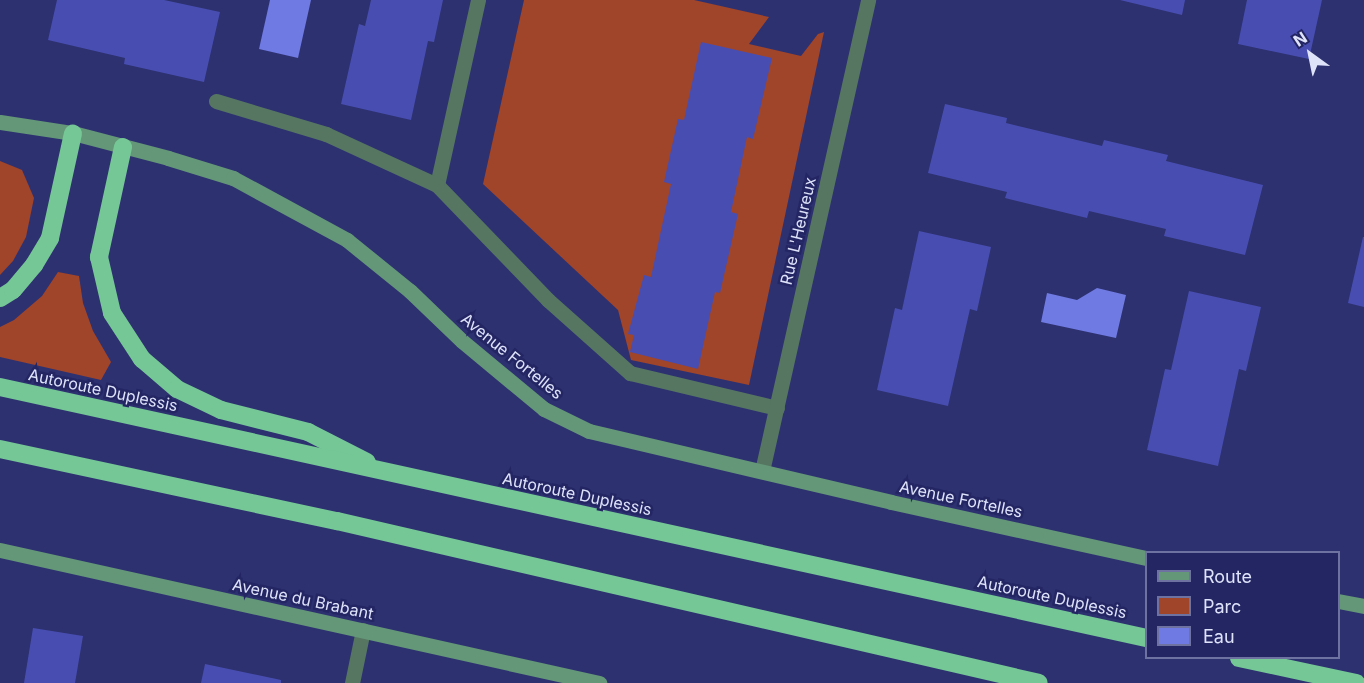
<!DOCTYPE html>
<html>
<head>
<meta charset="utf-8">
<style>
	body { margin:0 }
	#map { position:relative; width:1364px; height:683px; overflow:hidden; background:#2d3170; font-family:Inter,sans-serif }
	div>[style] { position:absolute }
	[style*='--x'] { left:calc(var(--x)*1px); top:calc(var(--y)*1px); width:calc(var(--w)*1px); rotate:calc(var(--a)*1deg) }
	.green>* { inset:0; background:#a0442a }
	.water>* { inset:0; background:#6f7ae2 }
	.building>* { inset:0; background:#484eb1 }
	.lane>* { height:15px; margin:-7.5px; padding:0 7.5px; transform-origin:7.5px; border-radius:7.5px; background:#567662 }
	.street>* { height:15px; margin:-7.5px; padding:0 7.5px; transform-origin:7.5px; border-radius:7.5px; background:#567662 }
	.secondary>* { height:15px; margin:-7.5px; padding:0 7.5px; transform-origin:7.5px; border-radius:7.5px; background:#649777 }
	.highway>* { height:18px; margin:-9px; padding:0 9px; transform-origin:9px; border-radius:9px; background:#75c796 }
	span { translate:-50% -50%; white-space:nowrap; text-align:center; line-height:1.15; -webkit-text-stroke:5px #242664; paint-order:stroke }
	.street-label { font-size:16px; color:#dee3fa }
	.legend { position:absolute; left:1145px; top:551px; width:195px; height:108px; box-sizing:border-box; background:#242664; border:2px solid #6e72a0; margin:0; padding:8px 10px; list-style:none; font-size:18px; color:#dee3fa }
	.legend li { display:flex; align-items:center; gap:12px; height:30px }
	.legend b { width:30px; border:2px solid #6e72a0 }
	.north { position:absolute; left:1280px; top:24px; width:60px; height:60px; -webkit-text-stroke:4px #242664; paint-order:stroke; rotate:327deg; font-size:16px; font-weight:700; line-height:24px; text-align:center; color:#dee3fa }
	.north::after { content:''; display:block; margin:auto; width:21px; height:27px; background:#dee3fa; clip-path:polygon(50% 0,100% 100%,50% 72%,0 100%) }
</style>
</head>
<body>
<div id="map">
	<div class="green">
		<div style="clip-path:polygon(524px 0,694px 0,769px 17px,749px 44px,801px 56px,818px 34px,824px 32px,749px 385px,631px 360px,618px 310px,483px 184px)"></div>
		<div style="clip-path:polygon(0 161px,22px 170px,34px 198px,26px 237px,13px 261px,0 275px)"></div>
		<div style="clip-path:polygon(58px 272px,79px 276px,83px 303px,93px 331px,111px 362px,101px 380px,0 357px,0 327px,14px 320px,42px 296px)"></div>
	</div>
	<div class="water">
		<div style="clip-path:polygon(270px 0,311px 0,298px 58px,259px 49px)"></div>
		<div style="clip-path:polygon(1097px 288px,1126px 295px,1116px 338px,1041px 322px,1047px 293px,1077px 300px)"></div>
	</div>
	<div class="building">
		<div style="clip-path:polygon(57px 0,164px 0,220px 12px,204px 82px,124px 64px,125px 58px,48px 40px)"></div>
		<div style="clip-path:polygon(371px 0,443px 0,434px 42px,428px 41px,411px 120px,341px 104px,359px 24px,365px 26px)"></div>
		<div style="clip-path:polygon(1120px 0,1185px 0,1182px 15px)"></div>
		<div style="clip-path:polygon(1247px 0,1322px 0,1309px 59px,1238px 44px)"></div>
		<div style="clip-path:polygon(701px 42px,772px 58px,753px 139px,747px 137px,731px 212px,738px 214px,720px 293px,715px 292px,698px 369px,630px 352px,634px 335px,628px 334px,644px 275px,651px 277px,671px 184px,664px 182px,678px 119px,684px 120px)"></div>
		<div style="clip-path:polygon(945px 104px,1007px 118px,1006px 123px,1102px 146px,1104px 140px,1168px 155px,1166px 161px,1263px 185px,1245px 255px,1164px 236px,1166px 229px,1089px 211px,1087px 218px,1005px 198px,1007px 192px,928px 173px)"></div>
		<div style="clip-path:polygon(919px 231px,991px 247px,977px 311px,970px 309px,948px 406px,877px 390px,895px 308px,902px 310px)"></div>
		<div style="clip-path:polygon(1363px 237px,1364px 237px,1364px 307px,1348px 303px)"></div>
		<div style="clip-path:polygon(1189px 291px,1261px 307px,1246px 371px,1239px 369px,1218px 466px,1147px 450px,1165px 369px,1171px 370px)"></div>
		<div style="clip-path:polygon(33px 628px,83px 636px,75px 683px,24px 683px)"></div>
		<div style="clip-path:polygon(205px 664px,281px 680px,281px 683px,201px 683px)"></div>
	</div>
	<div class="lane">
		<div style="--x:478;--y:0;--w:189;--a:102.5"></div>
		<div style="--x:437;--y:185;--w:160;--a:46"></div>
		<div style="--x:548;--y:300;--w:110;--a:41.7"></div>
		<div style="--x:630;--y:373;--w:151;--a:13.4"></div>
		<div style="--x:216;--y:101;--w:115;--a:16.7"></div>
		<div style="--x:326;--y:134;--w:122;--a:24.7"></div>
	</div>
	<div class="street">
		<div style="--x:762;--y:471;--w:483;--a:-77.3"></div>
		<div style="--x:352;--y:683;--w:54;--a:-78.3"></div>
	</div>
	<div class="secondary">
		<div style="--x:0;--y:122;--w:74;--a:8.6"></div>
		<div style="--x:73;--y:133;--w:98;--a:14.7"></div>
		<div style="--x:168;--y:158;--w:68;--a:17.1"></div>
		<div style="--x:233;--y:178;--w:130;--a:28.5"></div>
		<div style="--x:347;--y:240;--w:81;--a:39"></div>
		<div style="--x:410;--y:291;--w:72;--a:43.9"></div>
		<div style="--x:462;--y:341;--w:107;--a:39.7"></div>
		<div style="--x:544;--y:409;--w:50;--a:26.1"></div>
		<div style="--x:589;--y:431;--w:310;--a:13.2"></div>
		<div style="--x:891;--y:502;--w:261;--a:12.4"></div>
		<div style="--x:0;--y:550;--w:614;--a:12.52"></div>
		<div style="--x:1338;--y:601;--w:26;--a:11"></div>
	</div>
	<div class="highway">
		<div style="--x:123;--y:147;--w:113;--a:102.3"></div>
		<div style="--x:99;--y:257;--w:57;--a:76.9"></div>
		<div style="--x:112;--y:313;--w:55;--a:56.9"></div>
		<div style="--x:142;--y:359;--w:46;--a:40.6"></div>
		<div style="--x:177;--y:389;--w:49;--a:25.5"></div>
		<div style="--x:221;--y:410;--w:90;--a:14.2"></div>
		<div style="--x:308;--y:432;--w:66;--a:27"></div>
		<div style="--x:0;--y:298;--w:15;--a:-32"></div>
		<div style="--x:13;--y:290;--w:33;--a:-50"></div>
		<div style="--x:34;--y:265;--w:31;--a:-59"></div>
		<div style="--x:50;--y:238;--w:107;--a:-77.6"></div>
		<div style="--x:0;--y:387;--w:1173;--a:12.35"></div>
		<div style="--x:0;--y:449;--w:345;--a:12.1"></div>
		<div style="--x:337;--y:521;--w:720;--a:12.99"></div>
		<div style="--x:1239;--y:658;--w:120;--a:12.1"></div>
	</div>
	<div class="street-label">
		<span style="left:798px;top:231px;rotate:-77deg">Rue L'Heureux</span>
		<span style="left:512px;top:356px;rotate:39deg">Avenue Fortelles</span>
		<span style="left:103px;top:390px;rotate:12deg">Autoroute Duplessis</span>
		<span style="left:577px;top:494px;rotate:12deg">Autoroute Duplessis</span>
		<span style="left:961px;top:499px;rotate:12deg">Avenue Fortelles</span>
		<span style="left:1052px;top:597px;rotate:12deg">Autoroute Duplessis</span>
		<span style="left:303px;top:599px;rotate:12deg">Avenue du Brabant</span>
	</div>
	<ul class="legend">
	<li><b style="height:8px;background:#649777"></b>Route</li>
	<li><b style="height:16px;background:#a0442a"></b>Parc</li>
	<li><b style="height:16px;background:#6f7ae2"></b>Eau</li>
	</ul>
	<div class="north">N</div>
</div>
</body>
</html>
